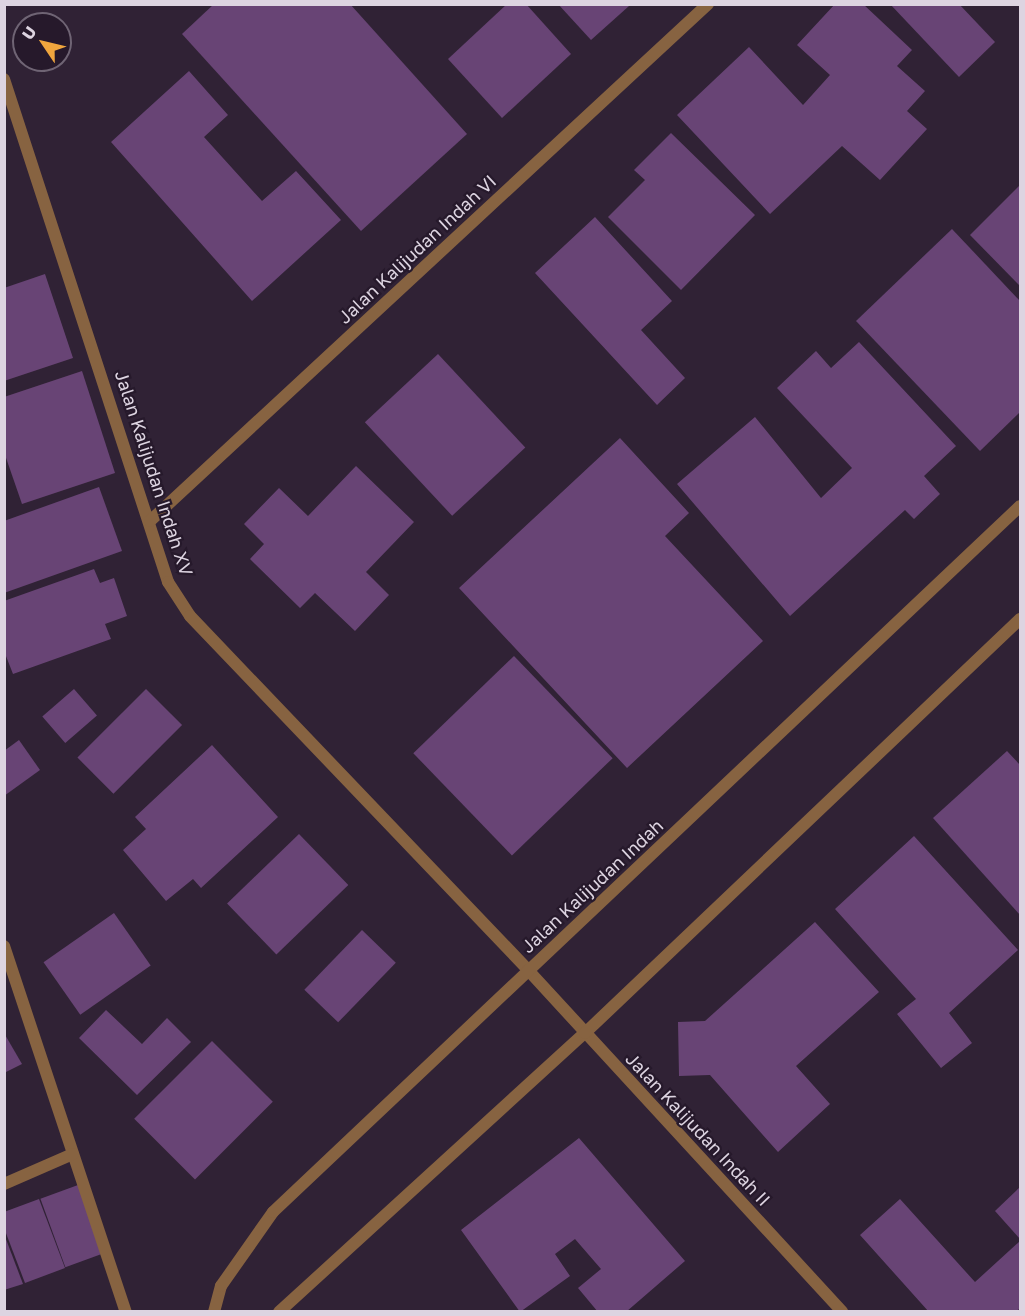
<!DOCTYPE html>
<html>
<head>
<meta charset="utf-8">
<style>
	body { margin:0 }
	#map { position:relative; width:1025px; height:1316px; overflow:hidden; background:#302235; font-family:"Golos Text",sans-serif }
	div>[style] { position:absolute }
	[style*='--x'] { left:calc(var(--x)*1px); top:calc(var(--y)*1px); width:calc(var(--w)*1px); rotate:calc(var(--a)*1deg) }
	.building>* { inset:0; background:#684475; transform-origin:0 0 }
	.street>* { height:12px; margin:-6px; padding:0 6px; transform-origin:6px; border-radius:6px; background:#876341 }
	span { translate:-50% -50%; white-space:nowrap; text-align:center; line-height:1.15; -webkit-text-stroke:4.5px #26192b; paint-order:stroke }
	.street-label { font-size:18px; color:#ddd4e1 }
	.frame { position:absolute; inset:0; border:6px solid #ddd4e1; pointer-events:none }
	.north { position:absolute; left:12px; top:12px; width:60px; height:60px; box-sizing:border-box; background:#26192b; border:2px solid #6f6474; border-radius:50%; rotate:305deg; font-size:16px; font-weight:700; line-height:24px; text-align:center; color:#ddd4e1 }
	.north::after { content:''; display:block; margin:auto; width:21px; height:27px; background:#f0a63e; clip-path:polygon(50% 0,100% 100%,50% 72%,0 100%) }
</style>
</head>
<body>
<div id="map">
	<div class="building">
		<div style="clip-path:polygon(214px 4px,350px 4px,467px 134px,361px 231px,182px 34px)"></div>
		<div style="clip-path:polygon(507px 4px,526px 4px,571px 54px,502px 118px,448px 59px)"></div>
		<div style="clip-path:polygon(558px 4px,627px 4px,629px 6px,591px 40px)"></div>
		<div style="clip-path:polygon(835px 4px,863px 4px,912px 50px,897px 66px,925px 91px,907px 111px,927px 129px,880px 180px,842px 146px,770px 214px,677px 115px,749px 47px,803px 105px,830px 75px,797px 45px)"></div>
		<div style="clip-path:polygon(890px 4px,959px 4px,995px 42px,959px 77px)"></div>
		<div style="clip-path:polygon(189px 71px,228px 115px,204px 137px,262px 201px,296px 171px,341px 220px,252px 301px,111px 142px)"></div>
		<div style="clip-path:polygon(671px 133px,755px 215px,681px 290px,608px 217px,645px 180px,634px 170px)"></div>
		<div style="clip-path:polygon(1020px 185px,1020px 286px,970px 235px)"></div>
		<div style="clip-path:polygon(595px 217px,672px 301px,641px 330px,685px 378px,657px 405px,535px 273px)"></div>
		<div style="clip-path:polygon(952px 229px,1020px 301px,1020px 412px,980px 451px,856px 321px)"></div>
		<div style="clip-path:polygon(45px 274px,73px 358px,4px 381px,4px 288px)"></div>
		<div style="clip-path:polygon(859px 342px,956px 446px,924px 476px,940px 494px,914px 519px,905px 510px,790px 616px,677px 484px,755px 417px,821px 498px,852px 468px,777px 388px,816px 351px,831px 368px)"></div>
		<div style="left:438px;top:354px;width:128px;height:100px;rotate:47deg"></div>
		<div style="clip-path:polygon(82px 371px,115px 473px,22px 504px,4px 452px,4px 397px)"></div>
		<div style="clip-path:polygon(620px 438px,689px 513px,665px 536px,763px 641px,627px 768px,459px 588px)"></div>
		<div style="clip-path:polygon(356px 466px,414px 522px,366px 572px,389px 595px,355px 631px,315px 593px,300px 608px,250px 559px,264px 544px,244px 524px,279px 488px,308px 516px)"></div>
		<div style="clip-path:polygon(99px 487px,122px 551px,4px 593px,4px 521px)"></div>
		<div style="clip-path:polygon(94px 569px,100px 583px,114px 578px,127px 616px,105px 624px,111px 639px,13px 674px,4px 651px,4px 601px)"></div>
		<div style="left:514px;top:656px;width:142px;height:140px;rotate:46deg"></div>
		<div style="left:74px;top:689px;width:35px;height:42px;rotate:49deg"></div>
		<div style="left:146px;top:689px;width:51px;height:97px;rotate:45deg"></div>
		<div style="clip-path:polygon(19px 740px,40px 770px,4px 796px,4px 751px)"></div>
		<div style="clip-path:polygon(212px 745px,278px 817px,201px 888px,193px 879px,166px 901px,123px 850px,146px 829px,135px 817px)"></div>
		<div style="clip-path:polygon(1007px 751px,1020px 765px,1020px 915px,933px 818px)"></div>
		<div style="left:299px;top:834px;width:71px;height:100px;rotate:46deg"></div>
		<div style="clip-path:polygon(914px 836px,1018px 950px,949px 1013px,972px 1043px,941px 1068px,897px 1014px,916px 999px,835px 909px)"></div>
		<div style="left:114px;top:913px;width:64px;height:86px;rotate:55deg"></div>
		<div style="clip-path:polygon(815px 922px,879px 992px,796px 1066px,830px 1104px,778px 1152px,710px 1075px,679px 1076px,678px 1022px,705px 1021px)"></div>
		<div style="left:362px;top:930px;width:47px;height:83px;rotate:44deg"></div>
		<div style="clip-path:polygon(106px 1010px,142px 1044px,167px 1018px,191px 1042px,137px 1095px,79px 1038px)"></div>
		<div style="clip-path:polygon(4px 1033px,22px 1064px,4px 1073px)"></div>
		<div style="left:212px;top:1041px;width:86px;height:110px;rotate:45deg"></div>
		<div style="clip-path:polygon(579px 1138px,685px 1261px,626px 1312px,598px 1312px,578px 1288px,601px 1269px,575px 1239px,555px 1254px,570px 1276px,520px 1312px,461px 1230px)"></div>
		<div style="left:78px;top:1185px;width:73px;height:40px;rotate:70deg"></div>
		<div style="clip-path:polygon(1020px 1187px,1020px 1239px,995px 1211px)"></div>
		<div style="clip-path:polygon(39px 1199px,65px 1268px,25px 1283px,4px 1228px,4px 1212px)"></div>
		<div style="clip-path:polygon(900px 1199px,975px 1282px,1020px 1241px,1020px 1308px,1016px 1312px,929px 1312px,860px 1235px)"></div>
		<div style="clip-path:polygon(4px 1234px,23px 1284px,4px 1290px)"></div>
	</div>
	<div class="street">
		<div style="--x:4;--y:79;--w:529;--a:71.94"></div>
		<div style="--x:168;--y:582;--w:40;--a:57.1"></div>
		<div style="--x:190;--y:616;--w:489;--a:46.3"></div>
		<div style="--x:528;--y:970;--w:464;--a:47.4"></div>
		<div style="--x:150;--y:521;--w:761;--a:-42.82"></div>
		<div style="--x:4;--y:946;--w:386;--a:71.6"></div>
		<div style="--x:4;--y:1184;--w:75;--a:-23.5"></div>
		<div style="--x:214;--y:1312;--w:27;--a:-75"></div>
		<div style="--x:221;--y:1286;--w:90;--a:-54.9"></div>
		<div style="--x:273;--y:1212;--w:1028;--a:-43.38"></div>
		<div style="--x:279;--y:1312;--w:414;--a:-42.4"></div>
		<div style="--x:585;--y:1033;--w:601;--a:-43.58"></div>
	</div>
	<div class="street-label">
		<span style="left:417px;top:249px;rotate:-43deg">Jalan Kalijudan Indah VI</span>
		<span style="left:154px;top:473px;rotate:72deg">Jalan Kalijudan Indah XV</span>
		<span style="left:592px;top:886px;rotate:-43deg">Jalan Kalijudan Indah</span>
		<span style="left:698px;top:1129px;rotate:47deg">Jalan Kalijudan Indah II</span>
	</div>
	<div class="frame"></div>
	<div class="north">U</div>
</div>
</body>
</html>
